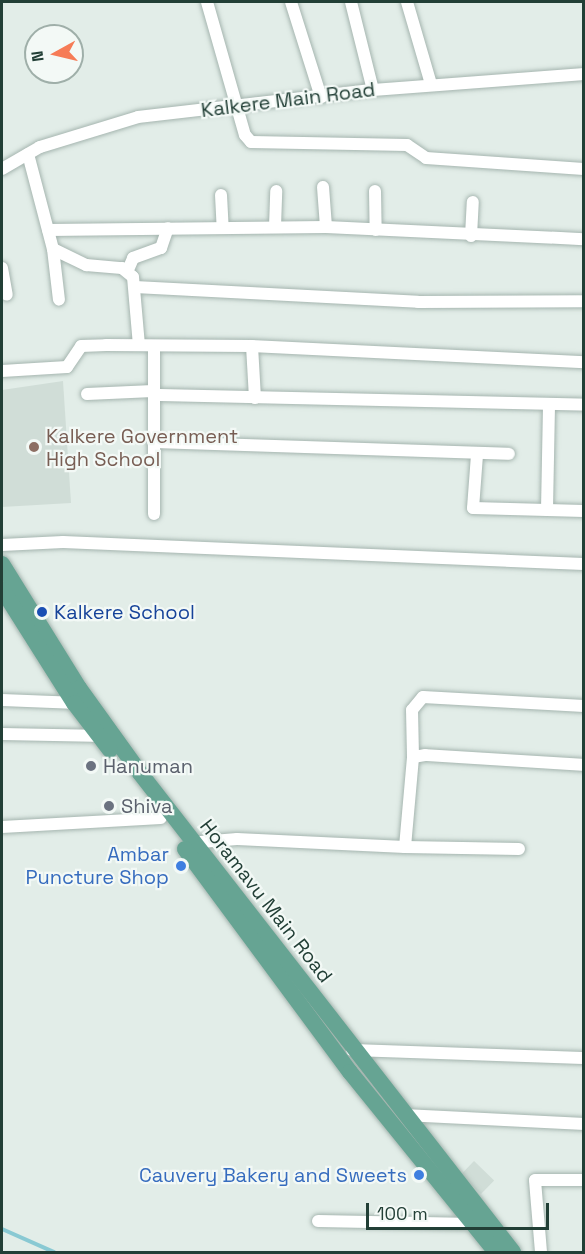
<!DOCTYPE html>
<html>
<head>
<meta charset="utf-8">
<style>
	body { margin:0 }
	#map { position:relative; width:585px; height:1254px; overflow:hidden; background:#e2ede8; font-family:"Space Grotesk",sans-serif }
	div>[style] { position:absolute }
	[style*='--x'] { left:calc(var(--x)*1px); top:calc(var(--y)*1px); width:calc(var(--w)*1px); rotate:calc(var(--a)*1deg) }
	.built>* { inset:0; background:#d0ddd7; transform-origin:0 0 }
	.stream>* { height:4px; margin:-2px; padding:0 2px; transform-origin:2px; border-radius:2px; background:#89c9d3 }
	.roads { filter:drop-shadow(0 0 2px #a5b5af) drop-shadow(0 0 2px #a5b5af) }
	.minor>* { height:12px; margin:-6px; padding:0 6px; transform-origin:6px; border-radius:6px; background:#fff }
	.major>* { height:16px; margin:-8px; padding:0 8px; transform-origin:8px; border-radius:8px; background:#66a493 }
	.dots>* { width:16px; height:16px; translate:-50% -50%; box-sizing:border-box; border:3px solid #f3f9f6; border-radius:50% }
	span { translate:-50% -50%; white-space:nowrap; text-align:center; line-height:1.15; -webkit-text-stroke:4.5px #f3f9f6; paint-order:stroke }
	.street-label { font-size:20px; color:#223f36 }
	.education-label { font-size:20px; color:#785e54 }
	.left { translate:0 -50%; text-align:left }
	.transit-label { font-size:20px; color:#164399 }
	.worship-label { font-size:20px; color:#5b616d }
	.shop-label { font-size:20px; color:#366cbe }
	.right { translate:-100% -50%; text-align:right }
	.frame { position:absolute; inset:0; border:3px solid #223f36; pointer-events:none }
	.north { position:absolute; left:24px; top:24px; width:60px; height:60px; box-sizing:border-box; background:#f3f9f6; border:2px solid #9fafa9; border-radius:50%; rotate:262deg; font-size:16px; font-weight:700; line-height:24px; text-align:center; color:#223f36 }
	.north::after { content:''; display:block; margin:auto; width:21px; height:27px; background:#f67c57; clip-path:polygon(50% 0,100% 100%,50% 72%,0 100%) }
	.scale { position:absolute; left:366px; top:1203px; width:183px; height:27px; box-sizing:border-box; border:3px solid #223f36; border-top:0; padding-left:8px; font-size:18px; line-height:21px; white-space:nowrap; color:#223f36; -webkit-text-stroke:4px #f3f9f6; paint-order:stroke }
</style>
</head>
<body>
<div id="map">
	<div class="built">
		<div style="clip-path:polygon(63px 381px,71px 503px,2px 507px,2px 390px)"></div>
		<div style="left:474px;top:1161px;width:28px;height:19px;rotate:44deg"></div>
	</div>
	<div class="stream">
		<div style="--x:2;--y:1229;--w:57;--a:23.9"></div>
	</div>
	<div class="roads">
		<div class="minor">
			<div style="--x:207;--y:2;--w:138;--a:74.1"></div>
			<div style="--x:245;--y:135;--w:9;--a:49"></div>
			<div style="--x:251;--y:142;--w:156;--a:1.1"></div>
			<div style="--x:407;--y:145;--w:23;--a:34"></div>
			<div style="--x:426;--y:158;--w:158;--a:4"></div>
			<div style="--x:291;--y:2;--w:100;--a:72.5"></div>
			<div style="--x:351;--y:2;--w:91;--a:76"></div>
			<div style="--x:407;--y:2;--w:85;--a:73.7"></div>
			<div style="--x:28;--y:154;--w:98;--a:75.3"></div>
			<div style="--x:53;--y:249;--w:37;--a:26"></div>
			<div style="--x:86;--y:265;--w:36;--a:5"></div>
			<div style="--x:122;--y:268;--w:14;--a:39"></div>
			<div style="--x:133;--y:277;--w:68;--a:85"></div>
			<div style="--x:2;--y:169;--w:44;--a:-30.1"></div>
			<div style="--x:40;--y:147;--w:102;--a:-17"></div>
			<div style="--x:138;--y:117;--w:237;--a:-6.6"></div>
			<div style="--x:373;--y:90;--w:212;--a:-4.3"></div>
			<div style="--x:323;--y:187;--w:40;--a:85.7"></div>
			<div style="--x:375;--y:191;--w:39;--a:89"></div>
			<div style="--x:221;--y:195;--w:33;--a:87"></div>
			<div style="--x:275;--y:227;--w:36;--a:-88"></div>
			<div style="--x:48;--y:230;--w:278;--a:-0.6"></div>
			<div style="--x:326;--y:227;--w:258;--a:2.7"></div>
			<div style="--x:471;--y:236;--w:34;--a:-87"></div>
			<div style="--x:53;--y:249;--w:51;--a:83.3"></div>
			<div style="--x:2;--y:268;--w:27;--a:80"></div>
			<div style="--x:128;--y:270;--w:13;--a:-67"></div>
			<div style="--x:133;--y:258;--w:30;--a:-20"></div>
			<div style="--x:161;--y:248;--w:21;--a:-71"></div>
			<div style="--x:135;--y:287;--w:283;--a:3"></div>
			<div style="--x:418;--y:302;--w:166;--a:-0.3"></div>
			<div style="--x:252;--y:346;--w:52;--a:86.7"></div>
			<div style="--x:2;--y:371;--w:65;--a:-3.5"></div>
			<div style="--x:67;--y:367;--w:25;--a:-56"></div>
			<div style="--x:81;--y:346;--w:25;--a:-2"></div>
			<div style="--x:106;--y:345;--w:146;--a:0.4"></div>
			<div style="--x:252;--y:346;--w:332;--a:2.8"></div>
			<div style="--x:87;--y:394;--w:66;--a:-2.6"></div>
			<div style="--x:155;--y:395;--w:429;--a:1.3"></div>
			<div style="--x:153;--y:442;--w:356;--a:1.9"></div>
			<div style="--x:477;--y:455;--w:53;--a:94.3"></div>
			<div style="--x:473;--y:508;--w:111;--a:1.5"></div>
			<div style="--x:547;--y:510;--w:106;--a:-88.9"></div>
			<div style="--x:154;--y:514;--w:166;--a:-90"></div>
			<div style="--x:2;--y:545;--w:61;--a:-2.8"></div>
			<div style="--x:63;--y:542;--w:521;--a:2.42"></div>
			<div style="--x:2;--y:700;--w:76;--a:2.3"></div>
			<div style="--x:2;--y:734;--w:103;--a:1.1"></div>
			<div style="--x:413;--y:757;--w:47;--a:-91.2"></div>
			<div style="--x:412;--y:710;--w:17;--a:-50"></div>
			<div style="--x:423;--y:697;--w:161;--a:3.2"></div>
			<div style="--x:2;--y:827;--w:159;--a:-3.2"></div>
			<div style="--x:189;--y:843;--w:48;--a:-4.8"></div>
			<div style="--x:237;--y:839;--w:168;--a:2.7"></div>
			<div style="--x:405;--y:847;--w:90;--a:-84.9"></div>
			<div style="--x:413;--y:757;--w:12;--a:-9"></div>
			<div style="--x:425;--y:755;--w:159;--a:3.6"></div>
			<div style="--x:405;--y:847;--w:114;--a:1"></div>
			<div style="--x:352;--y:1050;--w:232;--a:2"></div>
			<div style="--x:405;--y:1115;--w:179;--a:2.9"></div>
			<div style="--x:318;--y:1221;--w:155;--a:1.1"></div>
			<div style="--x:541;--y:1252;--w:72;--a:-94.8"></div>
			<div style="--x:535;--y:1180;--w:49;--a:0"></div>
		</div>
		<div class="major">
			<div style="--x:2;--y:564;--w:146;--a:58.2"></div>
			<div style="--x:79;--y:688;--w:105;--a:54.3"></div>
			<div style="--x:140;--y:773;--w:607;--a:52.09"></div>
			<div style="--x:2;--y:589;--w:135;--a:57.7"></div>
			<div style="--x:74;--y:703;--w:59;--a:52.5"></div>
			<div style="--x:185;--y:849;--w:277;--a:53.5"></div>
			<div style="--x:350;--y:1072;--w:232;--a:51"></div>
		</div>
	</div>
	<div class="dots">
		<div style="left:34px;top:447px;background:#8d6e63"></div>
		<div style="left:42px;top:612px;background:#1a4fb4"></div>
		<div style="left:91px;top:766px;background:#6b7280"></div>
		<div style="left:109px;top:806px;background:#6b7280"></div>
		<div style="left:181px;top:866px;background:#3f7fe0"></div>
		<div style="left:419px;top:1175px;background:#3f7fe0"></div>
	</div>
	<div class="street-label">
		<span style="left:288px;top:100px;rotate:-7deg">Kalkere Main Road</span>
		<span style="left:266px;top:901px;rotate:52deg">Horamavu Main Road</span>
	</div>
	<div class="education-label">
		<span class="left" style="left:46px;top:448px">Kalkere Government<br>High School</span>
	</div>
	<div class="transit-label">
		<span class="left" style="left:54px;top:612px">Kalkere School</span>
	</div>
	<div class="worship-label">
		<span class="left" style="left:103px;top:766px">Hanuman</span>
		<span class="left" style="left:121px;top:806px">Shiva</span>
	</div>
	<div class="shop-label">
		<span class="right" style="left:169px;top:866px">Ambar<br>Puncture Shop</span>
		<span class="right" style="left:407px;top:1175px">Cauvery Bakery and Sweets</span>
	</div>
	<div class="frame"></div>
	<div class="north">N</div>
	<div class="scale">100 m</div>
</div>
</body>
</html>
